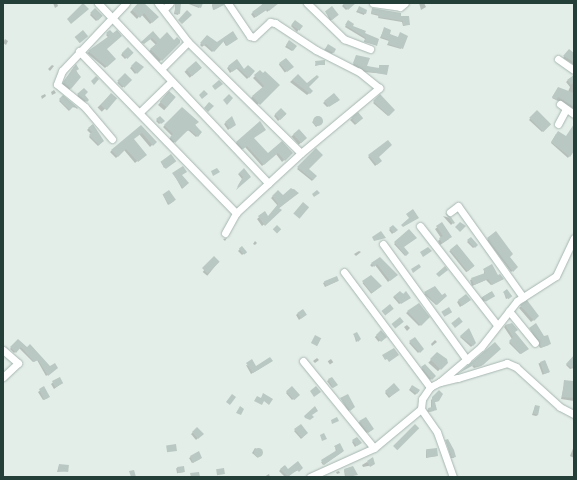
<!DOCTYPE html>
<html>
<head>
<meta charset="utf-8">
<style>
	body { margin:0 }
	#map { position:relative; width:577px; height:480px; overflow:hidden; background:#e4eee9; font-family:"Roboto Condensed",sans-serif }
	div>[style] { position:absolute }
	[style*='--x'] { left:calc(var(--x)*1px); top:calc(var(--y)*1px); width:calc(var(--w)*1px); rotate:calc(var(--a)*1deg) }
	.shadow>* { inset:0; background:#0003; transform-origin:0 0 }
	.building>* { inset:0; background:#b9c8c3; transform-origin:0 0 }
	.round { border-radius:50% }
	.roads { filter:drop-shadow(0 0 1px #a6b6b0) drop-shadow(0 0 1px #a6b6b0) }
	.minor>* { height:7px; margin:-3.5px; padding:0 3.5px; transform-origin:3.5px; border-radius:3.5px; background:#fff }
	span { translate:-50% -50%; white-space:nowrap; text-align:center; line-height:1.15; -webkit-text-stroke:3px #f5faf7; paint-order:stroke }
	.frame { position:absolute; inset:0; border:4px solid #233f38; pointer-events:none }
</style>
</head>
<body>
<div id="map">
	<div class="shadow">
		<div style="clip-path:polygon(53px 3px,57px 3px,58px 6px,55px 8px)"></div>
		<div style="clip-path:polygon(140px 3px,158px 17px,150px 24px,141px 14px,137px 19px,130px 12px)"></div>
		<div style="clip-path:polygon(186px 3px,202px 3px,199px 8px)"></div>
		<div style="clip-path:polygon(221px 3px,219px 7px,213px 10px,212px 5px)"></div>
		<div style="clip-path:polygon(261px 3px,277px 3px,267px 12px,266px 10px,254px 18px,251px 14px,263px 6px)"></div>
		<div style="clip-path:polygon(345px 3px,354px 3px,346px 10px,342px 6px)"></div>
		<div style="clip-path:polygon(419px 3px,424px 3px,426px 7px,421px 10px)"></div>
		<div style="clip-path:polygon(176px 4px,179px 13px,178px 15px,174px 14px)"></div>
		<div style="clip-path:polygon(359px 8px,365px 13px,364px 15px,356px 12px)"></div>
		<div style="clip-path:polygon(95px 9px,102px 16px,96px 21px,90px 15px)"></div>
		<div style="clip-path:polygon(372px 11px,399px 17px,409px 25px,403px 26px,402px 22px,378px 18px,379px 16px,371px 14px)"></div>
		<div style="clip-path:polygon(326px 12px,336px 16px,330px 21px)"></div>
		<div style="clip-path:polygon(295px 21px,301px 26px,297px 32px,291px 26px)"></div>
		<div style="clip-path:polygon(347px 23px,364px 34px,376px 45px,364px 42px,365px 39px,345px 27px)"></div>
		<div style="clip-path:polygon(384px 29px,389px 35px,398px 38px,401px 49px,387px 45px,389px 41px,380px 38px)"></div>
		<div style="clip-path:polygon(110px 31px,113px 35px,105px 49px,114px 59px,105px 68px,87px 53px,109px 38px,106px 35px)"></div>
		<div style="clip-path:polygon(153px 32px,160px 40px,179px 43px,159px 62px,149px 51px,156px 45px,150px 39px,140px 44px)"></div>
		<div style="clip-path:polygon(233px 33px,235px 40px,226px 46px,223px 41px,212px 52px,204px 45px,202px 47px,200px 45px,207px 36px,217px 43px)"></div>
		<div style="clip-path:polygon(5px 39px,8px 41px,6px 45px,3px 43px)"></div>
		<div style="clip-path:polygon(288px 43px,295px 46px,292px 51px,285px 47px)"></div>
		<div style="clip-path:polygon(327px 47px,335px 49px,332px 54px,324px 50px)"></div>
		<div style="clip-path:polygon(128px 48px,132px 53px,125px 59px,121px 55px)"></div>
		<div style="clip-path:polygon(569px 50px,574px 54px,574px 65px,563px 58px)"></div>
		<div style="clip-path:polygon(356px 57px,366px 66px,378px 69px,380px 66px,386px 74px,364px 72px,353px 65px)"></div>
		<div style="left:286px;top:59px;width:10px;height:9px;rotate:53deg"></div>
		<div style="clip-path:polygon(237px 61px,244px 70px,254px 71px,247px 79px,236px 68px,230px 73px,227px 68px)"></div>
		<div style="left:196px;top:62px;width:8px;height:15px;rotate:50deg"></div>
		<div style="clip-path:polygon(316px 62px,324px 64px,315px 66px)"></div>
		<div style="clip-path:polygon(136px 63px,142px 67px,135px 74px,130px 68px)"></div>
		<div style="clip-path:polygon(52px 65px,54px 66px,50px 71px,48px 69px)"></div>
		<div style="clip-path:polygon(74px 67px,80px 77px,69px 90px,62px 85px)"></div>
		<div style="clip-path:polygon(260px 71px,278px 85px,257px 105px,251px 98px,263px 88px,253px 78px)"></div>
		<div style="left:125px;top:75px;width:7px;height:11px;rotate:45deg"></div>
		<div style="clip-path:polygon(298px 75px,312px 91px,307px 95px,290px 82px)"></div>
		<div style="clip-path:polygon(573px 76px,574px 77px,574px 109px,552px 98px,557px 90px,567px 94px,570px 87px,566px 82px)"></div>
		<div style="clip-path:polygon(84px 89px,83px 95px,87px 100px,85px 102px,77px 96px)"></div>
		<div style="clip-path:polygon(54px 90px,56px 93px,52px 95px,51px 92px)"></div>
		<div style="left:169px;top:92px;width:8px;height:17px;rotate:40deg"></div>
		<div style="clip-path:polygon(45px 94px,46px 96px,42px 99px,41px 96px)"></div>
		<div style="left:111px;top:94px;width:6px;height:19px;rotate:45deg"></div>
		<div style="clip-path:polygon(334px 94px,338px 101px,327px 107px,323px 103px)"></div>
		<div style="clip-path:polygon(380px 96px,394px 110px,388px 116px,373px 103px)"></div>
		<div style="clip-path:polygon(63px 97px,77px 108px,72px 107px,69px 111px,59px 101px)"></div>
		<div style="clip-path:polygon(182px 109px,201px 132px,196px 137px,188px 130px,173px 143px,169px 139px,172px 136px,163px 127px)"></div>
		<div style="clip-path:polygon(281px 109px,286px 114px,278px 121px,274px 116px)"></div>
		<div style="clip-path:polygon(537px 111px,549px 124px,542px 132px,529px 120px)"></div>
		<div style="clip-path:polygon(358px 113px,362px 118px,355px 125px,350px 120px)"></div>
		<div style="clip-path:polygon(160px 117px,163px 121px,159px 124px,156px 121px)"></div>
		<div style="clip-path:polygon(318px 117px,323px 122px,316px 127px,312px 122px)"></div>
		<div style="clip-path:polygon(232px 118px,234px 125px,228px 130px,224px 124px)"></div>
		<div style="clip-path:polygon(260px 123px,253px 138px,267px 155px,282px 142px,292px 153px,282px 162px,276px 154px,262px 166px,245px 147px,241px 150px,235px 144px)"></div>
		<div style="clip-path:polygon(92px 125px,103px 141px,98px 146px,89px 137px,91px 134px,87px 130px)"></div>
		<div style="clip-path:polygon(141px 126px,155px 142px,150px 147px,139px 134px,132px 139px,145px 154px,135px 163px,124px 150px,116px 158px,110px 152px)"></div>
		<div style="clip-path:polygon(574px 127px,574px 148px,568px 158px,551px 143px,556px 134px,566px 138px)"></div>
		<div style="left:299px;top:130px;width:11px;height:10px;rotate:49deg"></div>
		<div style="clip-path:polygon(387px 142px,377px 157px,381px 161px,375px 166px,368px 157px)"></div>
		<div style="clip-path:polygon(316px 150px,307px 169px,316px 176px,312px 181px,297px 169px)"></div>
		<div style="clip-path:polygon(161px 162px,173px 162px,164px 168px)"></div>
		<div style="clip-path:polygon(244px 170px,250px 176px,237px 187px,242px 179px,238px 174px)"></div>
		<div style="clip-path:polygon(173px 173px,181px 175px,188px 183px,182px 189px)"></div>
		<div style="clip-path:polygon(294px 189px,298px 193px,278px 209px,280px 211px,262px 226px,257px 219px,264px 213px,268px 217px,278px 206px,271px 198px,278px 192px,282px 197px)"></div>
		<div style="clip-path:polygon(163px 195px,174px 201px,168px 205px)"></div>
		<div style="clip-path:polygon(443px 216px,450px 218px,453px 223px,451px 225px)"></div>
		<div style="clip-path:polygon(442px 224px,449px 239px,440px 245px,438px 241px,441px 238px,435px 229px)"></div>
		<div style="clip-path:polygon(393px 226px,396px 231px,392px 234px,389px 230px)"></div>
		<div style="clip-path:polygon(409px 230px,403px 247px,408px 253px,405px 256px,394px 244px)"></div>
		<div style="clip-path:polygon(496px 232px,508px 257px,517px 267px,511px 272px,487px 240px)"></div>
		<div style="clip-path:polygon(227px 238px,225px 241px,223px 239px)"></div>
		<div style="clip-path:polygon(471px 238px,477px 245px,473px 248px,467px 242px)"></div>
		<div style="clip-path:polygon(255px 241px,257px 243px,255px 245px,253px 244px)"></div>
		<div style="left:457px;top:245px;width:27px;height:10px;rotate:51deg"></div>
		<div style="clip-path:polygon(242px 247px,246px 252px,242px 255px,238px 251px)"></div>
		<div style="clip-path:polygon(359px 251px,361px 252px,356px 256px,354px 254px)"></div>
		<div style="left:214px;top:258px;width:6px;height:18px;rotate:39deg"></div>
		<div style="clip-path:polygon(380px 258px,396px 275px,388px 282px,375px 265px,372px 267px,370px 265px)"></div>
		<div style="clip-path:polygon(484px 270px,503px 279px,491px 285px,486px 280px,472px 286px,470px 280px,484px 274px)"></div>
		<div style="left:371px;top:276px;width:14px;height:11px;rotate:51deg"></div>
		<div style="clip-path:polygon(338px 281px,325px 287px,323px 283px,325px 282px)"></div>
		<div style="clip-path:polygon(435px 287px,442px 296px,446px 296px,436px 305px,424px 294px)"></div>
		<div style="clip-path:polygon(400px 292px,410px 298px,399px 304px,393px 297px)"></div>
		<div style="clip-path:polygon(491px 292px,492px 297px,483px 302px,481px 298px)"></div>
		<div style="clip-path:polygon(504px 293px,510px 297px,506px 299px)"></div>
		<div style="clip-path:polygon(466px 295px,469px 301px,460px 307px,457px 302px)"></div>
		<div style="clip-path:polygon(419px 304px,428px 317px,419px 326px,406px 313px)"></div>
		<div style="clip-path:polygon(521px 306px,536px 318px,531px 322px,519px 308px)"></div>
		<div style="clip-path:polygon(302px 310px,304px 316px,299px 320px,296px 315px)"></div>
		<div style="clip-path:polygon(407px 325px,410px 328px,407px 331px,404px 327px)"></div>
		<div style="clip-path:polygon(506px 325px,526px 350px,520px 354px,509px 343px,512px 339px,504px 327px)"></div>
		<div style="clip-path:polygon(530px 329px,549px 345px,540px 348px)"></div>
		<div style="clip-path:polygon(468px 330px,475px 343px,471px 347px,460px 337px)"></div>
		<div style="left:381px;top:332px;width:6px;height:8px;rotate:51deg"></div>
		<div style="clip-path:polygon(354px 335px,359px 340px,356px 342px)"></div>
		<div style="clip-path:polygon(415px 338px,422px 349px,418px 353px,409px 343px)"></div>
		<div style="clip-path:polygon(18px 340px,50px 367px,56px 368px,46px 376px,37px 360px,33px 362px,19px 348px,14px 353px,10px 349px)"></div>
		<div style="clip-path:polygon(435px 340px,437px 342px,432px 346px,431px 344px)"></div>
		<div style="clip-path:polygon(499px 349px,481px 366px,474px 368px,472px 366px)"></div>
		<div style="left:437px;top:353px;width:13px;height:13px;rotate:42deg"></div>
		<div style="clip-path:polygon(574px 356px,574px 368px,570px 369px,566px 365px)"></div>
		<div style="clip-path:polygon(317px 358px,319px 360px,315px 363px,313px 361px)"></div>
		<div style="left:331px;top:359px;width:4px;height:4px;rotate:56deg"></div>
		<div style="clip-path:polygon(272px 361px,251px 374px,246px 365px,256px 367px)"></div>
		<div style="left:545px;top:361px;width:12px;height:7px;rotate:70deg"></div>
		<div style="clip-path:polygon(425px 366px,434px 376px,430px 380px,421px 369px)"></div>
		<div style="clip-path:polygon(59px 378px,61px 384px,54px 389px,51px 384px)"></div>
		<div style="clip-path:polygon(332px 378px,335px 386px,332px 388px,327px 381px)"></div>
		<div style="clip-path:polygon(565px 381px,570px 391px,574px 391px,574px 401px,561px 399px)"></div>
		<div style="clip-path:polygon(394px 384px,398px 390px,389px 398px,385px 393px)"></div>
		<div style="clip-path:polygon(412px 386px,419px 391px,415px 395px,409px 390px)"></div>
		<div style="clip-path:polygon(292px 387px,298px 395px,292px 400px,286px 393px)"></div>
		<div style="clip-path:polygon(44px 388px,48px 398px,43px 400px,38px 392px)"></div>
		<div style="clip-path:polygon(439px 392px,439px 401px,434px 402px,434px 411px,428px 412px,427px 410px,431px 408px,431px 400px)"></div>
		<div style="clip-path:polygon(341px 399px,353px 408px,348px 411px)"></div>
		<div style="clip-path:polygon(535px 406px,538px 415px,536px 416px,532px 415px)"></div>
		<div style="clip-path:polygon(366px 418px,372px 430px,366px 433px,358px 423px)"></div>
		<div style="clip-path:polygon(301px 425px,307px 433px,301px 439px,294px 431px)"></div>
		<div style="clip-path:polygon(197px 429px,202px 434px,196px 440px,191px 434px)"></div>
		<div style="clip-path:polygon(356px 438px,360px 443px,355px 447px,352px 442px)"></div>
		<div style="clip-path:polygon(446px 441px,454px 457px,454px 458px,451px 458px)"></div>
		<div style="clip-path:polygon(574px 446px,574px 458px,570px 456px)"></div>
		<div style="clip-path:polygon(335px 447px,342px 452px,323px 465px,321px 462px,336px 452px)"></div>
		<div style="clip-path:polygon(255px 448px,262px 452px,258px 458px,252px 453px)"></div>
		<div style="clip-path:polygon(426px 450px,437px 456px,426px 458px)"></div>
		<div style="clip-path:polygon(198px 453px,200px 459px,192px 463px,189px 458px)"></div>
		<div style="clip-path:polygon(367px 462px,373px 465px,363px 467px,362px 465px)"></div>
		<div style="clip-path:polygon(59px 465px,67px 471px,57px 472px)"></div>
		<div style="clip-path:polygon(284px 466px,288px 470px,302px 468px,285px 477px,279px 471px)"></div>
		<div style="left:183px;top:467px;width:5px;height:7px;rotate:79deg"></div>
		<div style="clip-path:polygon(344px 470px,356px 475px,345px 477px)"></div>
		<div style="clip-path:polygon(339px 471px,340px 473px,337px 474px,336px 472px)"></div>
		<div style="clip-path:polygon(269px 474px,270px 477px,264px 477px)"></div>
	</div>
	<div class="building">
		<div style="clip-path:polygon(83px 3px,89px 9px,71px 24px,67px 19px)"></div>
		<div style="clip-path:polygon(138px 3px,144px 3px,159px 17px,152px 23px,144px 13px,140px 18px,132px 10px)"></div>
		<div style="clip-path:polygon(175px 3px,181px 3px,180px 14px,175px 13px)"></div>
		<div style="clip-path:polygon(190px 3px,203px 3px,201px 8px)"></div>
		<div style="clip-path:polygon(223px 3px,224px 5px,214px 10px,212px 4px)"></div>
		<div style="clip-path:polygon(264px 3px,279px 3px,269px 11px,268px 9px,256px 17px,252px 12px)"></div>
		<div style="clip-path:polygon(342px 3px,356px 3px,348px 10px)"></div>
		<div style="left:332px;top:6px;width:11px;height:9px;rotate:52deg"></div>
		<div style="clip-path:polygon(359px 6px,367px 10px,366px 14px,357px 11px)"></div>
		<div style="left:95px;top:8px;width:11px;height:7px;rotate:45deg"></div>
		<div style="clip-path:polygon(372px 8px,401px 13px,401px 16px,409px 16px,410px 25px,403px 25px,403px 21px,378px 17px,379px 15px,371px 13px)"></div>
		<div style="clip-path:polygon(187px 10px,192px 15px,182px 24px,178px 20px)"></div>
		<div style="left:295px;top:20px;width:10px;height:6px;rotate:37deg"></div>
		<div style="clip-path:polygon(348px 20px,354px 24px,353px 26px,366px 31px,365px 33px,379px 39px,377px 46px,364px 41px,366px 38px,345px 25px)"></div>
		<div style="clip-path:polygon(384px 27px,391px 30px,390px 34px,398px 37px,400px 32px,408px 36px,403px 49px,388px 44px,389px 40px,381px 37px)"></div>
		<div style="left:83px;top:30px;width:8px;height:11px;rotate:50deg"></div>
		<div style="clip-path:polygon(110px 30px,113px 33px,117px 30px,122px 36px,107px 49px,116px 59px,107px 67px,88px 51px,109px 36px,106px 33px)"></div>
		<div style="clip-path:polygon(153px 31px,160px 39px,167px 32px,174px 40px,177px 37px,180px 40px,180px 43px,162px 61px,150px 49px,157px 43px,152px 38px,144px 44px,141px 42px)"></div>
		<div style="clip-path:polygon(233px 31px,238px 39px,227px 46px,224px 41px,214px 52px,206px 44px,204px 46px,200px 43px,207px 35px,217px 42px)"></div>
		<div style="clip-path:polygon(289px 40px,297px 46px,293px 51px,286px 45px)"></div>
		<div style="clip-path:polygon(328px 44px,336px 49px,334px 53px,325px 49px)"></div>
		<div style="left:128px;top:47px;width:8px;height:9px;rotate:45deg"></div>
		<div style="clip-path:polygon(569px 49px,574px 53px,574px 62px,563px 56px)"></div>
		<div style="clip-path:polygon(356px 55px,370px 58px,367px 66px,379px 68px,379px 65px,389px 65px,387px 75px,366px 71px,353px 63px)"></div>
		<div style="clip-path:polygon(286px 58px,294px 67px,287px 72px,279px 63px)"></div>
		<div style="clip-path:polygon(237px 59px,244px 69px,248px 65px,255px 71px,249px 78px,238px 68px,232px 72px,228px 66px)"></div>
		<div style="clip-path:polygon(325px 60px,325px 65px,316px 65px,315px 61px)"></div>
		<div style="clip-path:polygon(136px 61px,144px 67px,137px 74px,131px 66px)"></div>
		<div style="left:196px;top:61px;width:9px;height:13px;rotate:49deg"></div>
		<div style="clip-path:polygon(76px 64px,79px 69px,76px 71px,81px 77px,71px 89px,63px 82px)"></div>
		<div style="clip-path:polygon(260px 70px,263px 73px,265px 71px,280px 85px,260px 105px,252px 96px,264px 86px,254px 75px)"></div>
		<div style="left:125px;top:73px;width:10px;height:11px;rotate:45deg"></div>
		<div style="clip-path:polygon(298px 74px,307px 83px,317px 75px,319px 77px,309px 87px,313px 91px,310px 94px,292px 80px)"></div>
		<div style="clip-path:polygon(574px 75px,574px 82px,571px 85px,567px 80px)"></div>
		<div style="clip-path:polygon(96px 76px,99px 79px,94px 85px,91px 81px)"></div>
		<div style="clip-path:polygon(219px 80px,223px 84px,215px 90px,212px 86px)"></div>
		<div style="clip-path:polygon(558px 87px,574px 93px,574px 107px,558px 97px,557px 100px,552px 97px)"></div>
		<div style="clip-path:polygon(84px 88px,88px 92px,85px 95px,89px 100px,87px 102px,77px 94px)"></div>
		<div style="clip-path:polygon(204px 90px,208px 94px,202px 99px,199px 95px)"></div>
		<div style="left:169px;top:91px;width:9px;height:14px;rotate:41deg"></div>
		<div style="left:111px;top:93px;width:8px;height:16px;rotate:40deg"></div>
		<div style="clip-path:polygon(334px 93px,340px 100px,329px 107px,324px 101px)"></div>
		<div style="clip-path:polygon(229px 94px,233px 98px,227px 105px,223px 100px)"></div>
		<div style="clip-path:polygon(380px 94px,395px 110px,389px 116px,373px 101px)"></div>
		<div style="clip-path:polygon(63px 95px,78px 108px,77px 109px,74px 106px,70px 110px,64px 105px,59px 99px)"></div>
		<div style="clip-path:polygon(209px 102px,214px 106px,208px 112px,204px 108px)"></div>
		<div style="clip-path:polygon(182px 107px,199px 122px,195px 125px,202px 132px,198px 137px,190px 130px,187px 131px,175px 143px,170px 137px,173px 134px,164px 125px)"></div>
		<div style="left:281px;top:108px;width:8px;height:9px;rotate:45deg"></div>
		<div style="left:537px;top:110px;width:20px;height:11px;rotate:45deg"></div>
		<div style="left:358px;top:112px;width:8px;height:9px;rotate:50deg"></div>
		<div style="clip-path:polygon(160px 116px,165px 121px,161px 124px,156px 119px)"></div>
		<div style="clip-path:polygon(232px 116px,236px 125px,230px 129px,225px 122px)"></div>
		<div class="round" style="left:313px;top:116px;width:10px;height:10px"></div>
		<div style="clip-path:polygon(260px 121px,266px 130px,254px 138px,268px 153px,282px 141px,293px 153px,285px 161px,278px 153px,264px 165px,247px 146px,243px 149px,236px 142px)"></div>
		<div style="clip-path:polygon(93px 124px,104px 141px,99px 145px,89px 135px,92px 132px,88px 128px)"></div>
		<div style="clip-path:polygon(574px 124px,574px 151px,570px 157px,551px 142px,558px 131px,566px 136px)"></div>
		<div style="clip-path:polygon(141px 125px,157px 142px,153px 146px,142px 133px,134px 139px,147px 155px,138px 162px,126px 149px,118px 157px,111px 150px)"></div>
		<div style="left:299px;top:129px;width:12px;height:8px;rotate:48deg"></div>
		<div style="clip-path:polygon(388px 140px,392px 145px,379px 157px,382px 161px,377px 165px,368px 155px)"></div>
		<div style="clip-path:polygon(316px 148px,323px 155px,309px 169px,317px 176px,313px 180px,297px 167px)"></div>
		<div style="left:171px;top:154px;width:9px;height:13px;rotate:54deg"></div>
		<div style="clip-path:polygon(183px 166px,187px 172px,182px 175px,189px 183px,183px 188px,172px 173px)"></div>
		<div style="clip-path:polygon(217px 168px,220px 172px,213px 176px,211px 171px)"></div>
		<div style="clip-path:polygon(244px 168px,251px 177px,236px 190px,243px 177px,239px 173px)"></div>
		<div style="clip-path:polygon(291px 188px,299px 193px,279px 208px,282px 210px,265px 226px,258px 216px,265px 211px,268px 216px,278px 204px,272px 196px,278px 190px,283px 195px)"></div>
		<div style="left:169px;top:190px;width:12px;height:8px;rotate:55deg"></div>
		<div style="clip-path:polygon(317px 190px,320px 193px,314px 197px,312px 194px)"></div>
		<div style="left:303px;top:202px;width:8px;height:15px;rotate:40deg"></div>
		<div style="clip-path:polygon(413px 209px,419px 218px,403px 227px,401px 225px,409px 218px,406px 214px)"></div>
		<div style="clip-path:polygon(445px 213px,451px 217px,455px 223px,453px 224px)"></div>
		<div style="clip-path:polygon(442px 222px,452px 237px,442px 243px,439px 238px,443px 236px,436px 226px)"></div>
		<div style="clip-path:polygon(460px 222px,466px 226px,460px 232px,455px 227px)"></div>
		<div style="left:277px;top:225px;width:6px;height:6px;rotate:45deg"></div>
		<div style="clip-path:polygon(393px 225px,398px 230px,394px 233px,389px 228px)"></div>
		<div style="clip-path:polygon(409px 229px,417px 238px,404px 247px,409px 253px,406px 256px,394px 242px)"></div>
		<div style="clip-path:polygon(381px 231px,386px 238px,374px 241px,372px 237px)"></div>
		<div style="clip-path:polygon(496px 231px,513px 254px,510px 257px,518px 267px,513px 272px,487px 238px)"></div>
		<div style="clip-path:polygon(471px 237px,478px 245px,475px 248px,467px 240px)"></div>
		<div style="left:457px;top:244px;width:28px;height:9px;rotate:51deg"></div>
		<div style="left:242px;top:246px;width:8px;height:4px;rotate:50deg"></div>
		<div style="clip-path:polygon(428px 247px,432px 251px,423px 257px,420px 252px)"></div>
		<div style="left:214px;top:256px;width:8px;height:17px;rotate:45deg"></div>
		<div style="clip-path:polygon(380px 257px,398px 275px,390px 281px,377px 264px,374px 267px,371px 263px)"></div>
		<div style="clip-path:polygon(419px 264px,421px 267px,413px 273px,411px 269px)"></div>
		<div style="clip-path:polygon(492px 264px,498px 275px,500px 274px,504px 279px,492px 285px,488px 279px,474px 285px,471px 278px,485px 273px,483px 269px)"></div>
		<div style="clip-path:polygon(445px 266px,448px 270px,439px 277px,436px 274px)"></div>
		<div style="clip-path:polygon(371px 275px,382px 286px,372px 293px,362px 281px)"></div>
		<div style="left:337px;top:276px;width:5px;height:14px;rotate:68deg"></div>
		<div style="clip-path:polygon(435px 286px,442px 295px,445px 293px,447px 296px,437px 305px,424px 292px)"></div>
		<div style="left:507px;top:289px;width:9px;height:5px;rotate:54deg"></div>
		<div style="clip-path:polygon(400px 291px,403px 294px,406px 291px,411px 298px,401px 304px,394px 296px)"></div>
		<div style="left:492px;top:291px;width:6px;height:11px;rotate:59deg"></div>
		<div style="clip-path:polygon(466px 294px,471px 300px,462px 306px,458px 300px)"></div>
		<div style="clip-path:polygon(527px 300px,539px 316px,534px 321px,520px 305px)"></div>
		<div style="clip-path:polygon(419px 303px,430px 317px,421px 326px,407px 311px)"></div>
		<div style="left:390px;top:304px;width:6px;height:11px;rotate:51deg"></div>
		<div style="left:449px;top:307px;width:6px;height:9px;rotate:59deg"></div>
		<div style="left:303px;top:309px;width:7px;height:7px;rotate:56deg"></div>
		<div style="left:400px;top:317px;width:6px;height:11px;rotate:51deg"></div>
		<div style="left:459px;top:317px;width:6px;height:10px;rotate:51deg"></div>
		<div style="clip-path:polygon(512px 323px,518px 330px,515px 332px,529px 349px,521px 354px,509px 341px,513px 337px,505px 325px)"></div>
		<div style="clip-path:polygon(536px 323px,544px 336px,548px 335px,551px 344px,541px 348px,539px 340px,529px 328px)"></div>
		<div style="clip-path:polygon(469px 328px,476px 343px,473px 346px,460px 336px)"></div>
		<div style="clip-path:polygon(381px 330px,387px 337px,381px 342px,376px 335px)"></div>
		<div style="clip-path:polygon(357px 332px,361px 339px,358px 342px,353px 334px)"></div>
		<div style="left:315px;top:335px;width:7px;height:9px;rotate:27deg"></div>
		<div style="clip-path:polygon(415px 337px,424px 349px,420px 353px,409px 341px)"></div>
		<div style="clip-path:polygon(18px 339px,27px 347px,30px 344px,50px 366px,55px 363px,58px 368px,48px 376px,38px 360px,34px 362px,21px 347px,16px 353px,10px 347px)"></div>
		<div style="clip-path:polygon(495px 342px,501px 349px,483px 365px,476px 367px,474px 365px,459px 373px)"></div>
		<div style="clip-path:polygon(394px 348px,399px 355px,389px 362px,387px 359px,385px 360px,382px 355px)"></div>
		<div style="clip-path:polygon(437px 352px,447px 359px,448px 363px,441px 370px,430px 359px)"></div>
		<div style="clip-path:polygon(574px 355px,574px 366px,572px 368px,566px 364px)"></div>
		<div style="clip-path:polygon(270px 357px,273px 361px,253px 373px,246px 363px,252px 359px,256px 366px)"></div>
		<div style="clip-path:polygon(545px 360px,550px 372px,544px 374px,540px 362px)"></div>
		<div style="clip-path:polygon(425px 364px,436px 376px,432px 380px,421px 367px)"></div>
		<div style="left:60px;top:377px;width:7px;height:9px;rotate:63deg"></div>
		<div style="clip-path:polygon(332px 377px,338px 385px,333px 388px,328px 379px)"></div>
		<div style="clip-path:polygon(564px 380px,573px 381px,574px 398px,562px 397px)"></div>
		<div style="clip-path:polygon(394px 383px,400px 390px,390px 397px,385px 391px)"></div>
		<div style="clip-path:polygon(412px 385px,420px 390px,417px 394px,410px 389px)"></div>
		<div style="clip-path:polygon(44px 386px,50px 397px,44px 400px,39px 389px)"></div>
		<div style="left:292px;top:386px;width:12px;height:8px;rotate:48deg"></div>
		<div style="clip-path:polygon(316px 386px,321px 392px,314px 397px,310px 391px)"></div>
		<div style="clip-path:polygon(439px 390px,443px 394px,439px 401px,435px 402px,437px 410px,429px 412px,428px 408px,432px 407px,432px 397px)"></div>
		<div style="clip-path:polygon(263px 393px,273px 399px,269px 405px,264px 401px,262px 405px,254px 401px,257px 396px,261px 398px)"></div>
		<div style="left:232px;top:394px;width:5px;height:10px;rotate:37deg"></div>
		<div style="clip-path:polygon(348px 394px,355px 407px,350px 411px,340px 398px)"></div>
		<div style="left:535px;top:405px;width:5px;height:9px;rotate:11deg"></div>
		<div style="clip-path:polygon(240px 406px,244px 409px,241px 415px,236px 413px)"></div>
		<div style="clip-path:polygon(315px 406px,318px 411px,312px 415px,314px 417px,310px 420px,305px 418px,304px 416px)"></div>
		<div style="clip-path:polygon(337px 417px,339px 421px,332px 424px,331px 420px)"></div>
		<div style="clip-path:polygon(366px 417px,374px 429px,368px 433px,359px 421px)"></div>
		<div style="clip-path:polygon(301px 424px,308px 433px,302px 438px,294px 429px)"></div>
		<div style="left:415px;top:424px;width:6px;height:31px;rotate:45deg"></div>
		<div style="clip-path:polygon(197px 427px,204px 434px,198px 439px,192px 432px)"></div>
		<div style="clip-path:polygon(324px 433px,327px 439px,322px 441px,320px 435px)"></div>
		<div style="clip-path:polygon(357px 437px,362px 443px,357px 446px,352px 440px)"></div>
		<div style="clip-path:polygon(448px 439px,454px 450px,456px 457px,452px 458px,445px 440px)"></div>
		<div style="clip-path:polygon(340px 443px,344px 451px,324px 465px,321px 460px,337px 450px,334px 446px)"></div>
		<div style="left:176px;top:444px;width:7px;height:10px;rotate:82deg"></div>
		<div class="round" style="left:253.5px;top:447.5px;width:9px;height:9px"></div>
		<div style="left:437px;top:448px;width:8px;height:11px;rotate:83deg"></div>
		<div style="clip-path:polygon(199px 451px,202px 458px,193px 463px,190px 456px)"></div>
		<div style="clip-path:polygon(373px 457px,375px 464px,370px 467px,367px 461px)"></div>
		<div style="clip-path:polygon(298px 461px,303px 468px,299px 472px,297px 470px,288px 477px,280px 469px,285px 465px,288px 469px)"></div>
		<div style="left:59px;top:464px;width:10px;height:7px;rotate:6deg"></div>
		<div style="left:184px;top:466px;width:6px;height:7px;rotate:81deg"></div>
		<div style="clip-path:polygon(353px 466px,358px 475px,346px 477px,344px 469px)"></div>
		<div style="left:224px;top:468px;width:6px;height:8px;rotate:81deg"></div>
		<div style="clip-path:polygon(134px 470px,136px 477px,131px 477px,129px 471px)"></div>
		<div style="clip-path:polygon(199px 472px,200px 477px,191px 477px,190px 473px)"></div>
	</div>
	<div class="roads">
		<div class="minor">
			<div style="--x:98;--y:3;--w:248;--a:46.6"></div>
			<div style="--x:158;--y:3;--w:49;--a:52.4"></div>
			<div style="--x:188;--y:42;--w:158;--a:44.5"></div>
			<div style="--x:307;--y:3;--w:52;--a:44.2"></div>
			<div style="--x:344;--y:39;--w:28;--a:21"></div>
			<div style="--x:373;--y:3;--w:27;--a:8"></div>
			<div style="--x:400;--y:7;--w:6;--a:-39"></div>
			<div style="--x:164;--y:9;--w:8;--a:-45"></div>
			<div style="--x:79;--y:51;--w:226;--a:45.9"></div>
			<div style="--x:558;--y:59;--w:19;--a:35"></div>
			<div style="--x:161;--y:69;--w:38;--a:-45"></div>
			<div style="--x:560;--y:104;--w:17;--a:36"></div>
			<div style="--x:140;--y:112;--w:43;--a:-44.1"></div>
			<div style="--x:558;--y:124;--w:17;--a:-62"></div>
			<div style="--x:112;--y:139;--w:42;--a:-130.2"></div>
			<div style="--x:85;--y:107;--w:36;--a:-141"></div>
			<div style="--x:57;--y:84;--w:14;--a:-69"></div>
			<div style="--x:62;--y:71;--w:93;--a:-46.7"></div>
			<div style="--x:450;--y:212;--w:10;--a:-37"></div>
			<div style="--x:458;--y:206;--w:112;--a:54.5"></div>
			<div style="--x:420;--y:226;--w:125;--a:52.1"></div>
			<div style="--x:225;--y:233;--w:23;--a:-61"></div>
			<div style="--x:236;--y:213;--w:88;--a:-42.7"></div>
			<div style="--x:301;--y:153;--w:102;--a:-39.8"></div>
			<div style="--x:379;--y:88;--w:26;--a:-141"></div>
			<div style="--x:359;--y:72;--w:48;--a:-152.9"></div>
			<div style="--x:316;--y:50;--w:49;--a:-146.6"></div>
			<div style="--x:275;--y:23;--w:5;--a:-169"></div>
			<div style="--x:270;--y:22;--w:22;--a:137"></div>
			<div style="--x:254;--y:37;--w:4;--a:-166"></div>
			<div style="--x:250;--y:36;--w:40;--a:-124"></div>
			<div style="--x:383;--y:244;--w:143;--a:54.1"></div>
			<div style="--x:344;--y:272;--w:144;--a:53.2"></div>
			<div style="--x:509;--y:311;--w:41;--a:50.9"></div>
			<div style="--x:3;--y:350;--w:20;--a:41"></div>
			<div style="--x:18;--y:363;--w:21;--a:137"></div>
			<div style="--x:303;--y:361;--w:112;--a:50.8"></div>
			<div style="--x:440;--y:382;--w:54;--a:-40.5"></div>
			<div style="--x:481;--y:347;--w:58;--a:-52"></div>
			<div style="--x:517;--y:301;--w:46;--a:-32.7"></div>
			<div style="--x:556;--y:276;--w:42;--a:-64.7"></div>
			<div style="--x:421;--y:409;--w:10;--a:-84"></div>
			<div style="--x:422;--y:399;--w:14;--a:-56"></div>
			<div style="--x:430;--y:387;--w:11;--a:-27"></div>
			<div style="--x:440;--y:382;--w:18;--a:-13"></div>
			<div style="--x:458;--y:378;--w:51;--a:-17"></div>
			<div style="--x:507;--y:363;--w:10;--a:24"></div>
			<div style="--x:516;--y:367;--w:59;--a:42.3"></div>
			<div style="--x:560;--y:407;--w:16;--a:27"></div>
			<div style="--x:310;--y:477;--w:70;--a:-24.4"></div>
			<div style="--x:374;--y:448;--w:61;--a:-39.7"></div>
			<div style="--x:421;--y:409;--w:28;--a:55"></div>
			<div style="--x:437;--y:432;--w:48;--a:70.4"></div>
		</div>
	</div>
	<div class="frame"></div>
</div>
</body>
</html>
